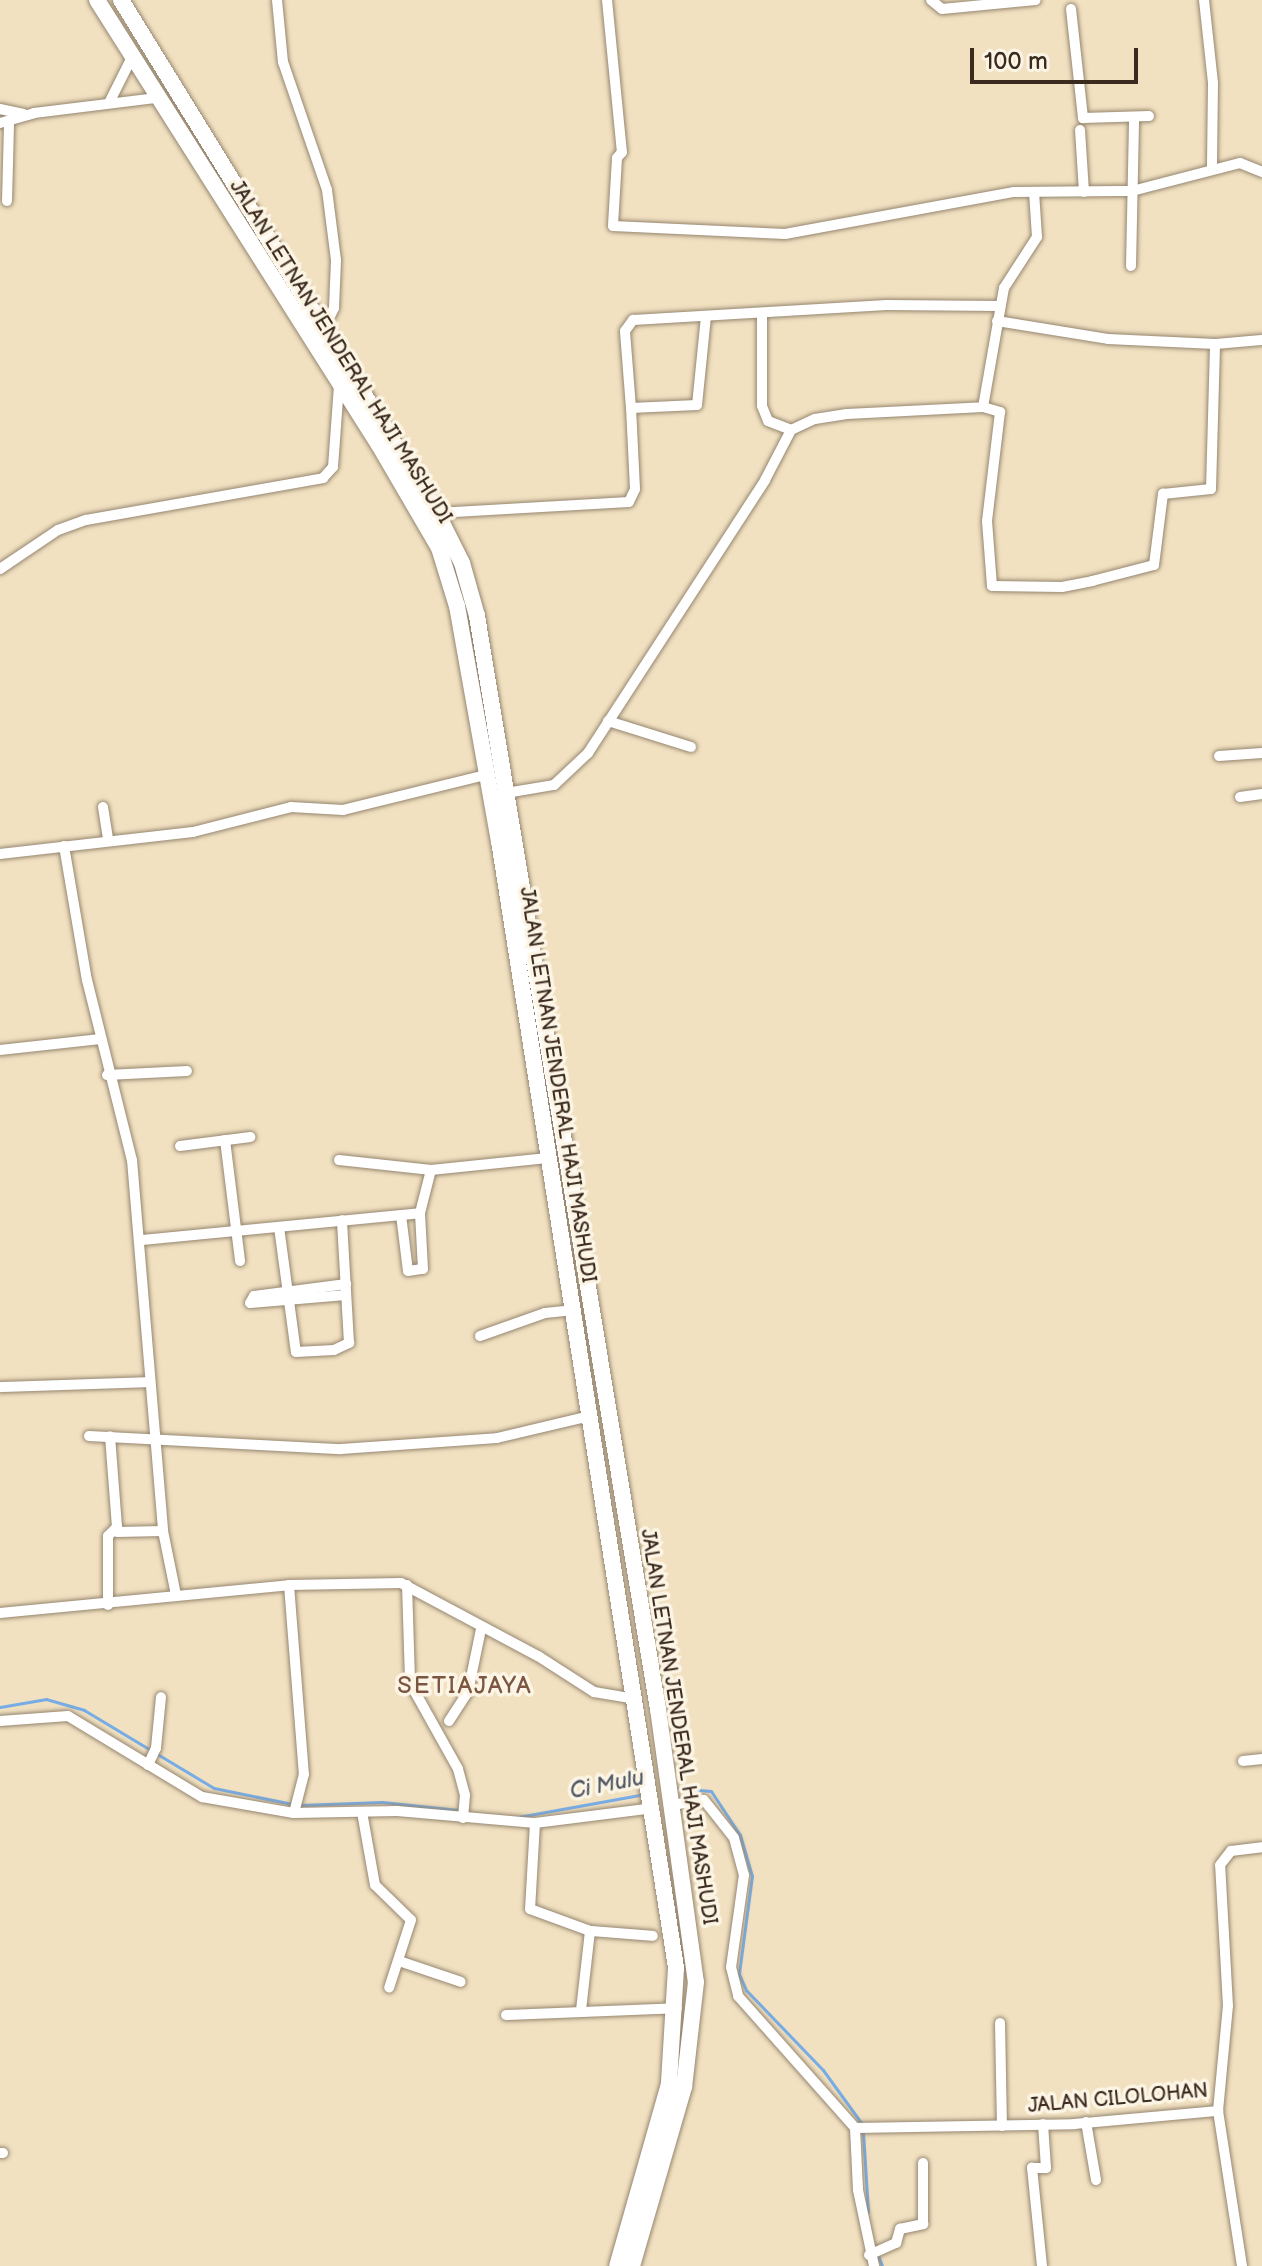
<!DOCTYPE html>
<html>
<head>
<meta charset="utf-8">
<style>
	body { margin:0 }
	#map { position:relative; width:1262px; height:2266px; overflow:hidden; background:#f1e1c1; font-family:"Balsamiq Sans",sans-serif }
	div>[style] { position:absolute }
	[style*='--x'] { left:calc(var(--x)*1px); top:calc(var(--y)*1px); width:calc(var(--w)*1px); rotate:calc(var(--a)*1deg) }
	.stream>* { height:3px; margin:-1.5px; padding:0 1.5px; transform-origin:1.5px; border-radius:1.5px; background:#77ace5 }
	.roads { filter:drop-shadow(0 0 2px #968670) drop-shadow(0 0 2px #968670) }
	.street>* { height:10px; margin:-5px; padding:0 5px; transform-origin:5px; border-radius:5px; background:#fff }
	.primary>* { height:16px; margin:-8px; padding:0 8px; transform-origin:8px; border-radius:8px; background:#fff }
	span { translate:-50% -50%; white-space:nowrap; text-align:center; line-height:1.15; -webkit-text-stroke:7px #fcf5e5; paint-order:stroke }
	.street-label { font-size:20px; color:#3b2a1e }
	.water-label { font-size:22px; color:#505864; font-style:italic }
	.quarter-label { font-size:24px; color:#7b5642; letter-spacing:2px }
	.scale { position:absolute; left:970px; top:48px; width:168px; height:36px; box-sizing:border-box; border:4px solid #3b2a1e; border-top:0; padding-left:10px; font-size:24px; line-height:28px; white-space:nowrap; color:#3b2a1e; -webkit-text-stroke:6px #fcf5e5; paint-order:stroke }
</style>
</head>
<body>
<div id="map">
	<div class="stream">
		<div style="--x:0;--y:1707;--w:47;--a:-9.9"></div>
		<div style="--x:46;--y:1699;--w:40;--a:16"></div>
		<div style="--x:84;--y:1710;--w:152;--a:31"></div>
		<div style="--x:214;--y:1788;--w:80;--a:11.6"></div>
		<div style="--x:676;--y:1788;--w:35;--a:5"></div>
		<div style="--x:711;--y:1791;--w:53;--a:56.6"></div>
		<div style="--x:740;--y:1835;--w:43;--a:73.7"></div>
		<div style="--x:752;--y:1876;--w:99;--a:97.6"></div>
		<div style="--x:739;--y:1974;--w:17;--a:66"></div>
		<div style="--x:746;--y:1990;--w:111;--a:46.1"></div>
		<div style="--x:823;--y:2070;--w:68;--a:54"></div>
		<div style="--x:300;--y:1805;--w:82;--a:-2.1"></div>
		<div style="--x:382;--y:1802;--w:77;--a:5.9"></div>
		<div style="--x:518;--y:1817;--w:129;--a:-10.3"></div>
		<div style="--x:863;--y:2132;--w:80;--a:86.4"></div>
		<div style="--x:878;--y:2255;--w:12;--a:70"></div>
	</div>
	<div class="roads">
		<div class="street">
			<div style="--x:277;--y:0;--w:62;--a:84.5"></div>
			<div style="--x:283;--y:62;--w:135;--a:71"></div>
			<div style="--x:327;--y:190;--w:71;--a:82.7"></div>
			<div style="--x:336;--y:260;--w:48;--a:92.4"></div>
			<div style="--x:334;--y:308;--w:25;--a:116"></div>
			<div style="--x:607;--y:0;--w:153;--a:84.4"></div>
			<div style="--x:622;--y:152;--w:8;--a:130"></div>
			<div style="--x:617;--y:158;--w:68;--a:93.4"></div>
			<div style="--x:613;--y:226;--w:172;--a:2.7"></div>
			<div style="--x:785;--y:234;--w:233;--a:-10.4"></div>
			<div style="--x:1014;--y:192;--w:118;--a:-0.5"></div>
			<div style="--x:1132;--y:191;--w:112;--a:-14.5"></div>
			<div style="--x:1240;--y:163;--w:24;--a:22"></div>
			<div style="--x:931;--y:0;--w:14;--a:39"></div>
			<div style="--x:942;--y:9;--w:94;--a:-5.5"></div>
			<div style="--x:1204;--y:0;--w:83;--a:83.8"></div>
			<div style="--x:1213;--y:83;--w:85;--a:90.7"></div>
			<div style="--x:1071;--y:9;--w:110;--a:83.7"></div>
			<div style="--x:1083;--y:118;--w:66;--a:-1.7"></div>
			<div style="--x:110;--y:101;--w:47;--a:-63.4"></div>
			<div style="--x:0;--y:109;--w:24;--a:12"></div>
			<div style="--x:0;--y:123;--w:35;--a:-16"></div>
			<div style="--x:34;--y:113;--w:124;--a:-7"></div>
			<div style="--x:1080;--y:130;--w:62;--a:86.3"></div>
			<div style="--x:7;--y:201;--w:78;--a:-88.5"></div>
			<div style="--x:1131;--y:266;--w:147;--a:-88.8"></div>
			<div style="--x:762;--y:313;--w:93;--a:90"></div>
			<div style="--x:762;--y:406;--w:16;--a:68"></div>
			<div style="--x:768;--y:421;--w:25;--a:21"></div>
			<div style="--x:997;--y:321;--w:112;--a:9.2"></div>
			<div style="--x:1108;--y:339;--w:107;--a:2.7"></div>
			<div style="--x:983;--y:407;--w:18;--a:16"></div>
			<div style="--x:1000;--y:412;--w:110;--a:96.8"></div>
			<div style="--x:987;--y:521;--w:65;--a:85.6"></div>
			<div style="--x:992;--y:586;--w:70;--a:0.8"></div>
			<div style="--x:1062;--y:587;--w:31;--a:-11"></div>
			<div style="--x:1092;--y:581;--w:64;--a:-14.5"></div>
			<div style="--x:1154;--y:565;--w:72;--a:-82.8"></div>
			<div style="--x:1163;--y:494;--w:48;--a:-5.9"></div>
			<div style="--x:1211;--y:489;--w:145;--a:-88.4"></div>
			<div style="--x:1215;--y:344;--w:47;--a:-4.9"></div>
			<div style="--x:631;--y:408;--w:77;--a:-94.5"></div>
			<div style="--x:625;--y:331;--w:14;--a:-54"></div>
			<div style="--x:633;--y:320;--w:254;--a:-3.4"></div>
			<div style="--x:887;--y:305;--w:112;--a:0.5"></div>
			<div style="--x:437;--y:513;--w:192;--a:-3.3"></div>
			<div style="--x:629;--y:502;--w:14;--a:-65"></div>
			<div style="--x:635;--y:489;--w:81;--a:-92.8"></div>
			<div style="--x:631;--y:408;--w:66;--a:-2.6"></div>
			<div style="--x:697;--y:405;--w:89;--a:-84.2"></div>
			<div style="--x:0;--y:569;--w:70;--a:-33.9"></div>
			<div style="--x:58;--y:530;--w:30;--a:-20"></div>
			<div style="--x:86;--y:520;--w:241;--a:-10"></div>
			<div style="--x:323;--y:478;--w:15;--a:-48"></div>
			<div style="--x:333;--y:467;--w:81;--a:-85.8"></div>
			<div style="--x:608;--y:721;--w:87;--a:17.4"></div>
			<div style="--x:1219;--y:756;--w:43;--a:-4"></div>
			<div style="--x:506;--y:793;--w:49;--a:-9.5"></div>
			<div style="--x:554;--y:785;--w:47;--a:-43.3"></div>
			<div style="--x:588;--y:753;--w:325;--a:-57"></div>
			<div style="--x:765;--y:480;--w:56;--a:-62.5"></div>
			<div style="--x:791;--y:430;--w:26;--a:-25"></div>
			<div style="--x:815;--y:419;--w:32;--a:-9"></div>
			<div style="--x:847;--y:414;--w:136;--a:-2.9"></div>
			<div style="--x:983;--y:407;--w:121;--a:-80"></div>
			<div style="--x:1004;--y:288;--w:61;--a:-57.1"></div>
			<div style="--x:1037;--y:237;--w:45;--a:-93.8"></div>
			<div style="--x:1240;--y:797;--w:22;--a:-8"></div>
			<div style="--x:103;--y:807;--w:32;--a:81"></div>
			<div style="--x:64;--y:846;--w:136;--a:80.3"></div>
			<div style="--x:87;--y:980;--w:186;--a:76"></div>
			<div style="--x:132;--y:1160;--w:372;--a:85.2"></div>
			<div style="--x:163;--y:1531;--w:65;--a:78.5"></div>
			<div style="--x:0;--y:854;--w:194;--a:-6.5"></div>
			<div style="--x:193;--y:832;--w:101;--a:-14.3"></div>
			<div style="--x:291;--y:807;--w:52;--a:3.3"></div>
			<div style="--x:343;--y:810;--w:147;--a:-13.8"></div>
			<div style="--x:0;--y:1050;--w:101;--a:-6.3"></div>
			<div style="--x:107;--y:1075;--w:80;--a:-2.9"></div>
			<div style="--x:225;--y:1140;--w:122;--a:82.9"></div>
			<div style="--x:180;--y:1146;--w:71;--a:-7.3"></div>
			<div style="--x:339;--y:1160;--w:93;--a:6.2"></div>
			<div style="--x:401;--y:1215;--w:56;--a:82.9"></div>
			<div style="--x:408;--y:1271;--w:15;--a:-8"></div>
			<div style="--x:423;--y:1269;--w:56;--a:-93.1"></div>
			<div style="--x:420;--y:1213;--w:44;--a:-75.7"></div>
			<div style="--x:431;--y:1170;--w:117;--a:-5.9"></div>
			<div style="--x:279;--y:1227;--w:126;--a:82.3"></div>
			<div style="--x:296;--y:1352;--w:38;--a:-3"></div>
			<div style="--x:334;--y:1350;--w:17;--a:-25"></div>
			<div style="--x:349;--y:1343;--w:123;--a:-93.3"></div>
			<div style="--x:142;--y:1240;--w:279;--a:-5.5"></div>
			<div style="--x:346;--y:1295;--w:96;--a:175.2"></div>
			<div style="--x:250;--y:1303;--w:8;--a:-60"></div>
			<div style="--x:254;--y:1296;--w:93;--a:-7.4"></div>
			<div style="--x:480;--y:1336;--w:69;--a:-19.5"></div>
			<div style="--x:545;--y:1313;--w:27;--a:-6"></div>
			<div style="--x:0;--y:1387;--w:148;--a:-1.9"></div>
			<div style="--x:89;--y:1436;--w:252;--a:3"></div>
			<div style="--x:341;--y:1449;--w:156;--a:-4"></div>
			<div style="--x:497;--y:1438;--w:96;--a:-13.3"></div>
			<div style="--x:117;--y:1532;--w:46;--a:-1.2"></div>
			<div style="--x:289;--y:1585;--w:190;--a:85.5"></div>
			<div style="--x:304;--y:1774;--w:40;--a:104.4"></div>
			<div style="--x:407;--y:1585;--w:98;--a:88.2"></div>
			<div style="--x:410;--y:1683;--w:98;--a:60.8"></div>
			<div style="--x:458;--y:1769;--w:27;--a:75"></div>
			<div style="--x:465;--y:1795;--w:23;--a:95"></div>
			<div style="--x:108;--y:1605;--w:69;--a:-90"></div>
			<div style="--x:108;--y:1536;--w:13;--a:-45"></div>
			<div style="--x:117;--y:1527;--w:91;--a:-94.4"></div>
			<div style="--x:0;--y:1613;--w:290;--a:-5.5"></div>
			<div style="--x:289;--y:1585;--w:112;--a:-1"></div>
			<div style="--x:401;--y:1583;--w:155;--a:28.1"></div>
			<div style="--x:538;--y:1656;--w:67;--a:32.7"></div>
			<div style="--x:594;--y:1692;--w:43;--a:9.5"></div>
			<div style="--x:0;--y:1721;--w:68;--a:-4.2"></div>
			<div style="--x:68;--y:1716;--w:157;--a:31.2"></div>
			<div style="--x:202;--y:1797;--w:93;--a:9.9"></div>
			<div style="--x:294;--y:1813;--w:103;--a:-1.1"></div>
			<div style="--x:397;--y:1811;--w:139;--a:5"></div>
			<div style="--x:535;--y:1823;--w:120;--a:-7.2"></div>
			<div style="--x:449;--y:1721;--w:35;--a:-57"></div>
			<div style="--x:468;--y:1692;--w:64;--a:-78.3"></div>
			<div style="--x:1243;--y:1761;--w:19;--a:-6"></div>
			<div style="--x:148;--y:1765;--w:19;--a:-65"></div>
			<div style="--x:156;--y:1748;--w:51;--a:-84.4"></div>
			<div style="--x:672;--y:1805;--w:32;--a:-9"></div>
			<div style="--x:704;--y:1800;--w:48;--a:51.7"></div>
			<div style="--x:734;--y:1838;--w:38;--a:75"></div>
			<div style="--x:744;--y:1875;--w:93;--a:98"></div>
			<div style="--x:731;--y:1967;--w:30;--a:76"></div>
			<div style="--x:738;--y:1996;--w:176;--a:48.4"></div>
			<div style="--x:855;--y:2128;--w:62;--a:87.2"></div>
			<div style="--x:858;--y:2190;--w:78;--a:78.1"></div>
			<div style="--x:362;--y:1812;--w:74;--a:79.9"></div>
			<div style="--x:375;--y:1885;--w:50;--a:44.2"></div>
			<div style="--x:411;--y:1920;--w:71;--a:107.9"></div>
			<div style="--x:535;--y:1823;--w:86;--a:93.3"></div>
			<div style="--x:530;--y:1909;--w:64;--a:20.1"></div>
			<div style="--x:590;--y:1931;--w:80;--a:96.5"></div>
			<div style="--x:590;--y:1931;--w:63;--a:4.5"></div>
			<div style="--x:399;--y:1961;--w:65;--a:18.7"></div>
			<div style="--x:506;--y:2015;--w:171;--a:-2.3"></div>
			<div style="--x:1000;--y:2023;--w:103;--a:88.9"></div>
			<div style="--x:1086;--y:2122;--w:59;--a:80.2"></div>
			<div style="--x:855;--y:2128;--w:219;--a:-1"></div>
			<div style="--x:1074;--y:2124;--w:145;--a:-5.2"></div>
			<div style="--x:0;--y:2153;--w:3;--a:0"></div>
			<div style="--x:869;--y:2255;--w:30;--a:-24"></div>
			<div style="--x:896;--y:2243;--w:15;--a:-74"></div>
			<div style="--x:900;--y:2229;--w:24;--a:-12"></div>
			<div style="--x:923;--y:2224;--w:61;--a:-90"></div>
			<div style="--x:1042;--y:2266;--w:99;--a:-95.8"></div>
			<div style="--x:1032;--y:2168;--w:14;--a:0"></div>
			<div style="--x:1046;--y:2168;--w:44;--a:-93.9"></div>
			<div style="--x:1242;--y:2266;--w:157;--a:-98.8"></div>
			<div style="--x:1218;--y:2111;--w:105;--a:-84.6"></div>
			<div style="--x:1228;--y:2006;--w:141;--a:-93.2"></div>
			<div style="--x:1220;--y:1865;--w:18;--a:-52"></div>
			<div style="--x:1231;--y:1851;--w:31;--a:-7"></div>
		</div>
		<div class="primary">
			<div style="--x:97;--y:0;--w:527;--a:57.64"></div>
			<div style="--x:379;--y:445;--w:119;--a:59.8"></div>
			<div style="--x:439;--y:548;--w:61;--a:72.8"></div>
			<div style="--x:457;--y:606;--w:239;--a:79.9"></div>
			<div style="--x:499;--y:841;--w:1141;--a:81.07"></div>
			<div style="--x:676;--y:1968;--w:116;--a:93.5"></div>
			<div style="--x:669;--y:2084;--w:189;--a:105.9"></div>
			<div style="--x:121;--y:0;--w:603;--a:58.37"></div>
			<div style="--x:437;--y:513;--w:56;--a:63.4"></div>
			<div style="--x:462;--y:563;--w:55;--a:74.2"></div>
			<div style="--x:477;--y:616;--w:1108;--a:80.6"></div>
			<div style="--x:658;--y:1709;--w:276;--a:82.1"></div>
			<div style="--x:696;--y:1982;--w:106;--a:96.5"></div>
			<div style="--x:684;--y:2087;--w:186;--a:106.2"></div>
		</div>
	</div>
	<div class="street-label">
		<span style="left:340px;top:352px;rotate:58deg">JALAN LETNAN JENDERAL HAJI MASHUDI</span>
		<span style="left:557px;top:1085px;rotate:81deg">JALAN LETNAN JENDERAL HAJI MASHUDI</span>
		<span style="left:678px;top:1727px;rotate:81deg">JALAN LETNAN JENDERAL HAJI MASHUDI</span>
		<span style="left:1118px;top:2099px;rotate:-5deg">JALAN CILOLOHAN</span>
	</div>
	<div class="water-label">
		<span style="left:607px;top:1785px;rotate:-11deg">Ci Mulu</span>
	</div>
	<div class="quarter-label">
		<span style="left:465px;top:1686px">SETIAJAYA</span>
	</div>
	<div class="scale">100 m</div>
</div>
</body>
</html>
